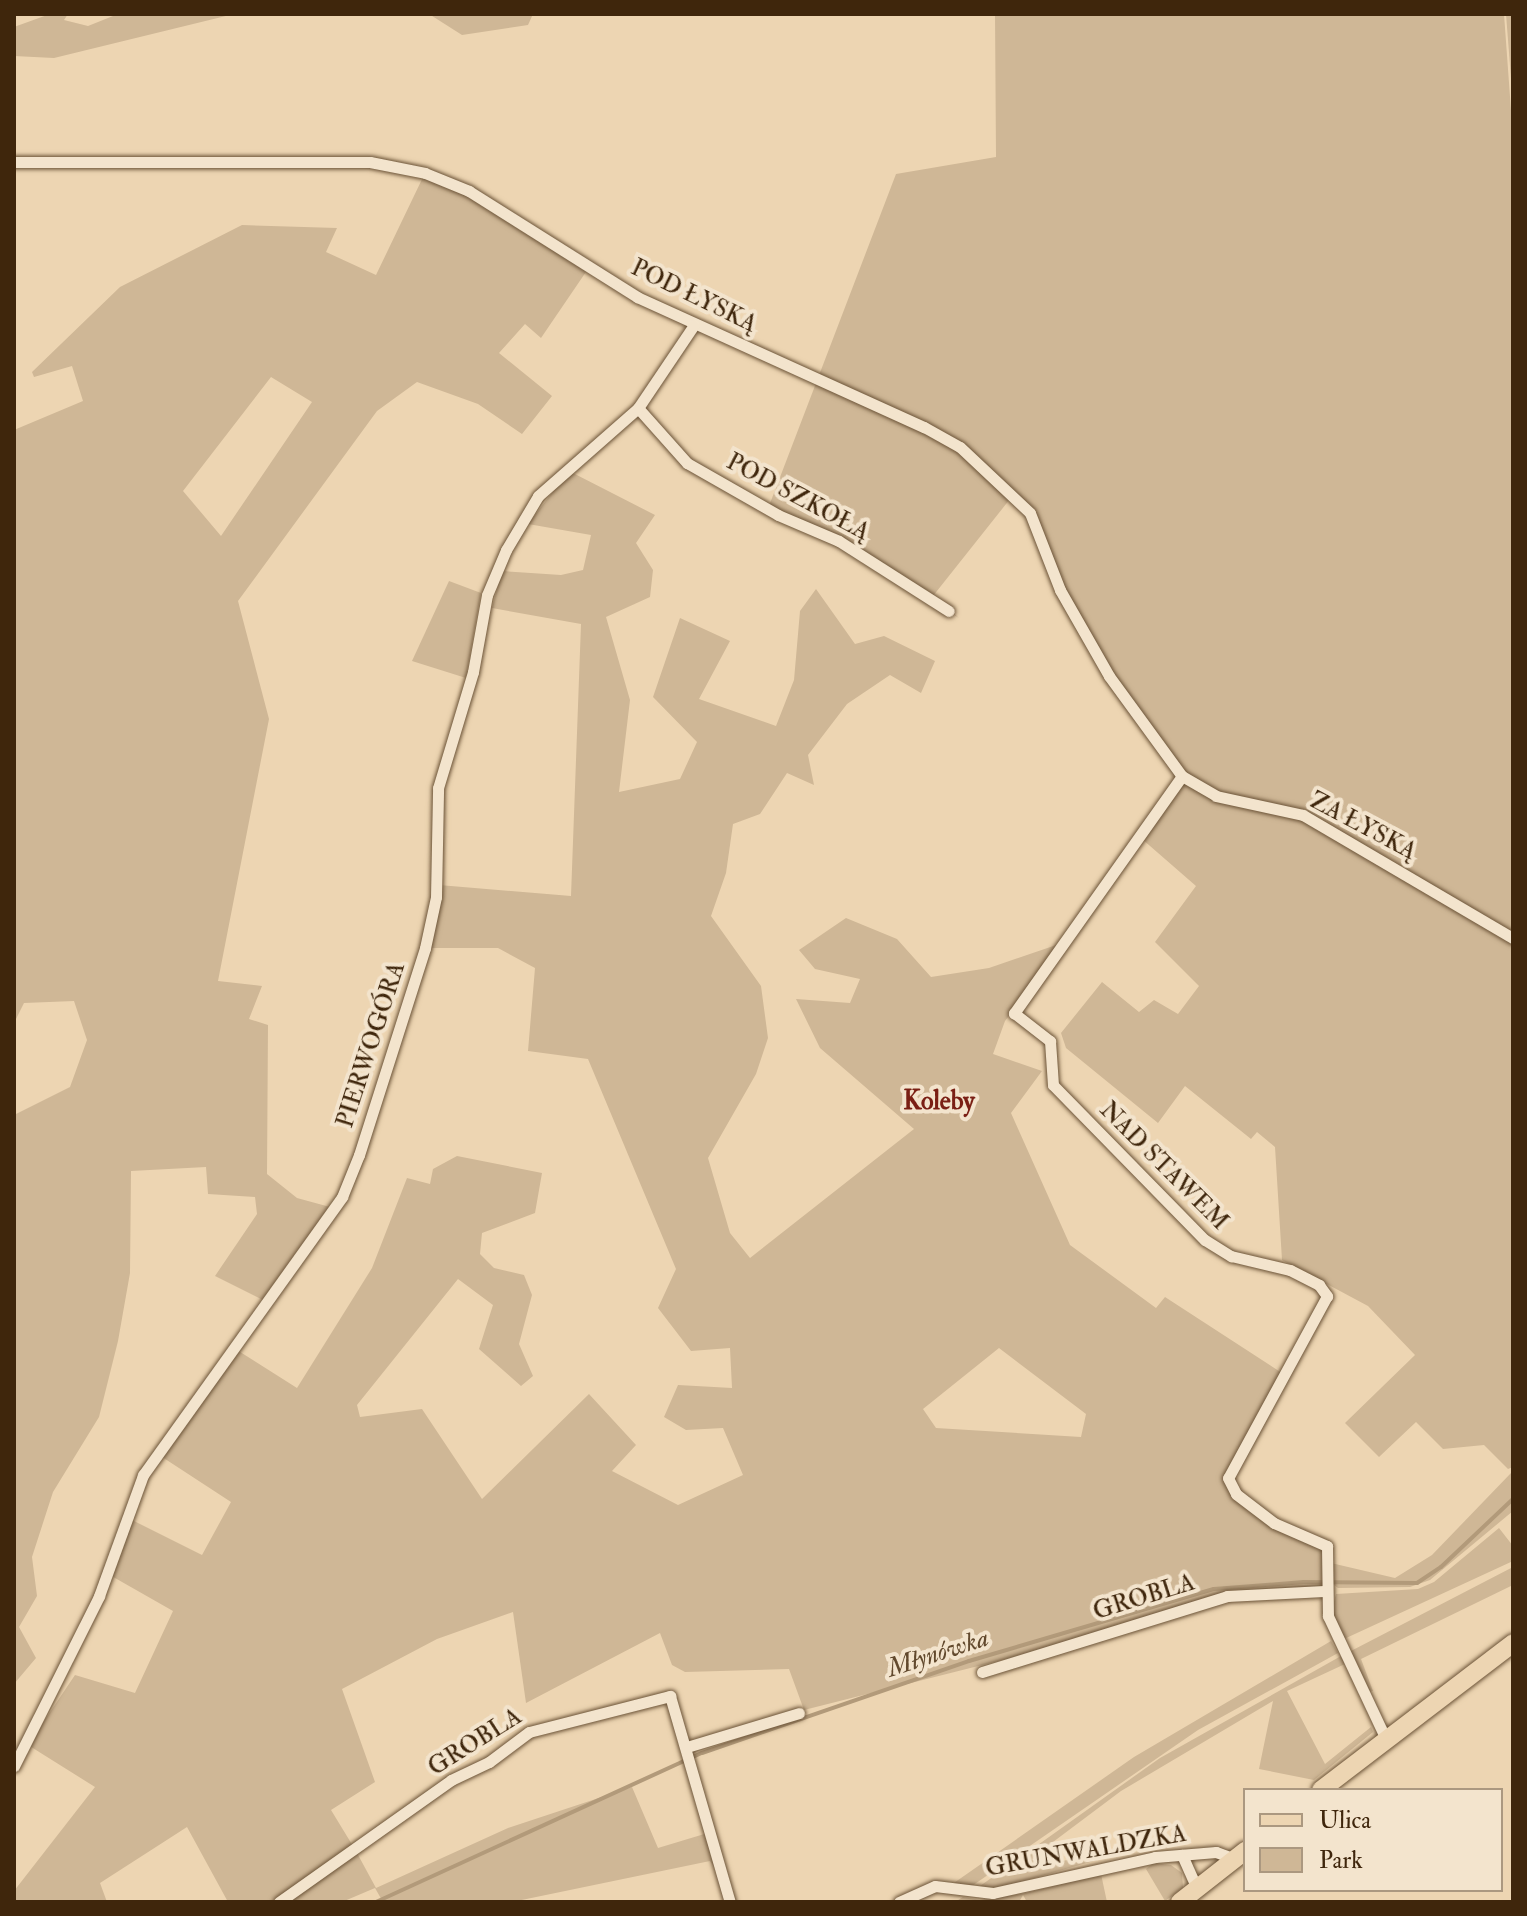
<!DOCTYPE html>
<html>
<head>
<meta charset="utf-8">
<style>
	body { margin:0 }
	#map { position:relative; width:1527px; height:1916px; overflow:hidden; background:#edd5b2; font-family:"IM FELL Double Pica",serif }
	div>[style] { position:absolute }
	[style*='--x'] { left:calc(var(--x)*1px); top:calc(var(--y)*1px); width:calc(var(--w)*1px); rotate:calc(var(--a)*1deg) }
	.green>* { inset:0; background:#cfb796 }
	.stream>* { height:4px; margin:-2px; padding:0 2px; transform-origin:2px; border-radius:2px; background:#b29a7a }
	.roads { filter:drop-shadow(0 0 2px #6a5236) drop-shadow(0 0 2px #6a5236) }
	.street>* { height:11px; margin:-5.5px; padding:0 5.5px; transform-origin:5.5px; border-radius:5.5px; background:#f3e4cd }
	.primary>* { height:18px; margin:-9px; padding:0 9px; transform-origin:9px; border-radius:9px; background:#edd5b2 }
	span { translate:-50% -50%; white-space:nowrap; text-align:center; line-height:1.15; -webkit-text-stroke:8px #f3e4cd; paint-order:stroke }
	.street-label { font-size:24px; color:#3f260c }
	.neighbourhood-label { font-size:26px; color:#7a1f14; font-weight:700 }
	.water-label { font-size:26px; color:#62492d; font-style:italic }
	.frame { position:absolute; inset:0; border:16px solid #3f260c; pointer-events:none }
	.legend { position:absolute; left:1243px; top:1788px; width:260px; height:104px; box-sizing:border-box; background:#f3e4cd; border:2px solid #ab9880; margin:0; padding:10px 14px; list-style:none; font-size:24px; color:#3f260c }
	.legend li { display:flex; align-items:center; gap:16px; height:40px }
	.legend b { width:40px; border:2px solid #ab9880 }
</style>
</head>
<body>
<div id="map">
	<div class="green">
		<div style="clip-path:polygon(50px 14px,68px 14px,64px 20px,88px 26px,118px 14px,234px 14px,54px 58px,14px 56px,14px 27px)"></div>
		<div style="clip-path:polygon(429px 14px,533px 14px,528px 25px,462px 35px)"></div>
		<div style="clip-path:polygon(995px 14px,1504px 14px,1513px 138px,1513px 1467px,1508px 1469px,1484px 1445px,1443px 1449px,1416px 1422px,1379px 1457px,1345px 1423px,1415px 1355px,1368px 1306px,1282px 1260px,1275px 1147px,1257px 1132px,1251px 1139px,1185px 1086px,1158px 1123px,1066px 1048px,1061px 1033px,1102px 982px,1139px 1012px,1154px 1000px,1178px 1014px,1199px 986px,1155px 942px,1196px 886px,1142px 839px,1182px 776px,1136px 719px,1060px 590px,1030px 513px,1010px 499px,933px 596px,959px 618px,871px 561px,769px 506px,896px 174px,996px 157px)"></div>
		<div style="clip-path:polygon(1506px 14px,1513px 14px,1513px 104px)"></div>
		<div style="clip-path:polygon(evenodd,425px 173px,590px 266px,541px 338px,525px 324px,499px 353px,552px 396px,522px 434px,478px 404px,417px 382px,377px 411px,238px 601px,269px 719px,218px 981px,262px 986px,249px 1019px,268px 1025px,267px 1174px,297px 1198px,330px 1207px,267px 1302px,215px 1276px,257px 1214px,255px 1197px,208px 1194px,206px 1167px,131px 1171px,130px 1273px,118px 1341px,99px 1417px,53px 1492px,32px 1557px,37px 1596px,19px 1627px,36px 1658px,14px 1684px,14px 1115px,70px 1087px,87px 1040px,74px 1001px,24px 1003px,14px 1023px,14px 430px,83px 401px,72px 366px,34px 377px,32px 372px,120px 287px,242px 225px,337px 228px,326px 252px,376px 275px,425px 173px,271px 377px,312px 402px,221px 536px,183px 491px,271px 377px)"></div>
		<div style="clip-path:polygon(evenodd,569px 471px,655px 515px,636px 543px,653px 570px,650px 597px,606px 617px,630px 700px,619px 792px,680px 779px,697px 742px,653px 697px,680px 618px,730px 641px,699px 699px,776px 726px,794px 680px,800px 611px,816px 589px,855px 644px,884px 636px,935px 661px,921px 693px,890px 675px,847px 704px,808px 755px,814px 785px,787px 773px,760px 814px,733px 824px,726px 873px,711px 916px,761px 986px,768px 1038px,756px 1074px,708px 1158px,730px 1233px,750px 1258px,914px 1129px,820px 1048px,796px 999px,850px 1003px,860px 979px,815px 969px,799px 950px,846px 918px,897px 939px,931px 977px,989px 968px,1065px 942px,1005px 1021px,993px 1054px,1042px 1071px,1011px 1113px,1070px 1245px,1156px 1308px,1165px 1297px,1285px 1375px,1228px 1478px,1236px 1494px,1322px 1551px,1322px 1586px,1230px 1594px,1006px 1659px,804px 1710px,789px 1669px,685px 1672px,672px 1665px,660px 1633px,526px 1703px,513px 1612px,437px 1639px,342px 1689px,375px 1782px,331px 1810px,356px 1851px,279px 1902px,228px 1902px,187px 1827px,100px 1883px,107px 1902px,14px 1902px,14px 1891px,95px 1787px,28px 1745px,75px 1675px,135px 1693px,173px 1611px,108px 1574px,128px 1518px,202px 1555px,231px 1502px,156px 1453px,237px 1350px,297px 1388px,372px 1268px,407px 1178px,430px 1184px,433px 1169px,457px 1156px,542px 1173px,535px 1213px,482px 1233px,480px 1254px,494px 1268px,524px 1275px,532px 1295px,519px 1344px,533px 1376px,521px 1386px,479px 1349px,493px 1305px,458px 1279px,357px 1405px,360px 1417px,422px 1409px,482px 1499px,589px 1394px,636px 1445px,612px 1471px,678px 1505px,743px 1475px,723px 1428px,686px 1430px,664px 1417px,678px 1385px,732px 1388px,730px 1348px,691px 1351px,658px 1308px,676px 1269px,588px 1059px,528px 1051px,535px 968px,498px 948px,429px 948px,439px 885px,571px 896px,581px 624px,492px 608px,502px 571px,561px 575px,583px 570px,591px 535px,528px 524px,569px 471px,999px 1348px,1086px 1414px,1081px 1437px,936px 1428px,923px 1409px,999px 1348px)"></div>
		<div style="clip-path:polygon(449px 581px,481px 593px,466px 678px,412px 661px)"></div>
		<div style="clip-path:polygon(1511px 1473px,1513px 1511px,1430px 1580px,1410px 1587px,1338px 1588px,1330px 1582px,1331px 1563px,1395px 1578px,1432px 1555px)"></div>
		<div style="clip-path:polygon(1499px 1528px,1513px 1546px,1513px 1561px,1344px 1639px,1331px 1613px,1336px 1594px,1418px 1589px,1434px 1582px)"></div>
		<div style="clip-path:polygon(1513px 1567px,1513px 1585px,1361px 1659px,1373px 1691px,1367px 1692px,1349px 1652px)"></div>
		<div style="clip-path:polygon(1331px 1641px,1338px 1653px,1198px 1730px,966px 1890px,951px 1885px,1134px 1757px)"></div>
		<div style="clip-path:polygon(1341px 1656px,1345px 1664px,1287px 1691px,1325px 1764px,1371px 1727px,1373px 1732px,1314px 1780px,1259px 1769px,1273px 1701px,1121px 1791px,1033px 1857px,1038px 1867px,1121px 1847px,1118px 1854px,999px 1888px,980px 1886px,1160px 1758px)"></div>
		<div style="clip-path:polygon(632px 1787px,658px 1848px,711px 1832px,726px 1884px,710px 1861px,512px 1902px,383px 1902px,375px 1888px,342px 1902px,287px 1902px,357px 1853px,376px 1888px,508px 1828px)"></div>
		<div style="clip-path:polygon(1153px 1863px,1171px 1865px,1182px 1873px,1183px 1888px,1165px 1901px,1146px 1869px)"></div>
		<div style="clip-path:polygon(1101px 1874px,1107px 1902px,1027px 1902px,1023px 1895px,1019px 1902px,955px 1902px,963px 1897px,980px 1900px,1022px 1894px)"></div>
	</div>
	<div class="stream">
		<div style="--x:376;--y:1902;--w:358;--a:-24.6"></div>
		<div style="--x:702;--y:1753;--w:282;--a:-19"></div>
		<div style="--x:969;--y:1661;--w:255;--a:-16.4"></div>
		<div style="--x:1214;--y:1589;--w:90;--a:-4.4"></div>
		<div style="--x:1304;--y:1582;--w:113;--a:0.5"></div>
		<div style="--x:1417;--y:1583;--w:29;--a:-34"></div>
		<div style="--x:1441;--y:1567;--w:99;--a:-43.4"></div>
	</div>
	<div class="roads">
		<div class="street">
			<div style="--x:14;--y:162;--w:356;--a:0"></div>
			<div style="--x:370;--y:162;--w:56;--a:11.3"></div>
			<div style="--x:425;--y:173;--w:48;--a:22.2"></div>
			<div style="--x:469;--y:191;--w:199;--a:32.2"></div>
			<div style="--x:637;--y:297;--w:315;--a:24.4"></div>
			<div style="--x:924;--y:427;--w:41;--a:29.1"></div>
			<div style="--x:960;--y:447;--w:96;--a:43.3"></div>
			<div style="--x:1030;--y:513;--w:83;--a:68.7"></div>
			<div style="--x:1060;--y:590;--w:99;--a:60.3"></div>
			<div style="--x:1109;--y:676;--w:124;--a:53.9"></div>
			<div style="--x:1182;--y:776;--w:39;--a:30"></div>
			<div style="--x:1216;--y:796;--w:89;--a:12.3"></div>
			<div style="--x:1303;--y:815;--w:243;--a:30.4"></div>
			<div style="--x:638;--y:408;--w:74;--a:48.3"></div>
			<div style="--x:687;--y:463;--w:105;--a:29.7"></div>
			<div style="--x:778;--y:515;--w:66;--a:23.1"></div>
			<div style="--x:839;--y:541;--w:130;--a:32.5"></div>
			<div style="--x:1182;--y:776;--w:291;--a:125.3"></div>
			<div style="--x:1014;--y:1013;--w:46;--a:37.9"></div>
			<div style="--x:1050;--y:1041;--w:44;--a:86.1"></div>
			<div style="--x:1053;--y:1085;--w:217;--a:45.6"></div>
			<div style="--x:1205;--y:1240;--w:31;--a:32"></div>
			<div style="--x:1231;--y:1256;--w:61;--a:13.3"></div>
			<div style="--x:1290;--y:1270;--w:33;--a:27"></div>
			<div style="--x:1319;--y:1285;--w:14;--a:54"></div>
			<div style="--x:1327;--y:1296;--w:207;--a:118.5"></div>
			<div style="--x:1228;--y:1478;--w:18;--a:63"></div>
			<div style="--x:1236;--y:1494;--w:48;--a:37.3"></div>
			<div style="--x:1274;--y:1523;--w:58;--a:23.5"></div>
			<div style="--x:1327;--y:1546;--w:70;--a:89.2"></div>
			<div style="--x:1328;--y:1616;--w:136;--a:64.8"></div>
			<div style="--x:982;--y:1672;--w:257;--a:-17.2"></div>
			<div style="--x:1227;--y:1596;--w:97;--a:-3"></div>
			<div style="--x:687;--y:1747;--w:117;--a:-16.9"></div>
			<div style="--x:14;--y:1766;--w:190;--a:-63.4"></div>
			<div style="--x:99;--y:1596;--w:129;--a:-70"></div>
			<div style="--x:143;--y:1475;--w:342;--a:-54.4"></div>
			<div style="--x:342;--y:1197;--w:45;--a:-68"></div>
			<div style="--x:359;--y:1155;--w:217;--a:-72.3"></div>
			<div style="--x:425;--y:948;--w:52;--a:-77.8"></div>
			<div style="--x:436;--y:897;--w:109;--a:-88.9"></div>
			<div style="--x:438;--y:788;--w:121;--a:-73.2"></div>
			<div style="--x:473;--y:672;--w:78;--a:-79.7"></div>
			<div style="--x:487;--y:595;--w:49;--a:-67.1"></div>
			<div style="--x:506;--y:550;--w:63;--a:-59.3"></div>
			<div style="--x:538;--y:496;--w:133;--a:-41.3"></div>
			<div style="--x:638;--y:408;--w:100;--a:-56"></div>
			<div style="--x:1182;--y:1855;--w:37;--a:66"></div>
			<div style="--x:279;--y:1902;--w:211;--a:-35.3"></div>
			<div style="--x:451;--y:1780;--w:42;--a:-25.3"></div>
			<div style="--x:489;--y:1762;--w:50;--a:-36.9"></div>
			<div style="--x:529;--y:1732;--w:146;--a:-14.3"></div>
			<div style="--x:670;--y:1696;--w:215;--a:73.8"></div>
			<div style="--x:899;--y:1902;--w:39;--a:-24"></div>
			<div style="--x:935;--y:1886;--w:58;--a:6.9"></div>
			<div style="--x:993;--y:1893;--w:166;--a:-12.5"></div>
			<div style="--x:1155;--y:1857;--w:61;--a:-4.7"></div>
			<div style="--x:1216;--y:1852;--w:20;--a:20"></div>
		</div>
		<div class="primary">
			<div style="--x:1321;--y:1790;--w:242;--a:-37.4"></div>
			<div style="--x:1180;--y:1902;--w:83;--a:-38.1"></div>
		</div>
	</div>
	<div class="street-label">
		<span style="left:694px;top:296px;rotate:26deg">POD ŁYSKĄ</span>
		<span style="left:798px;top:497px;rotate:28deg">POD SZKOŁĄ</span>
		<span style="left:1363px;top:826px;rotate:28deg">ZA ŁYSKĄ</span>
		<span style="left:371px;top:1045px;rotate:-72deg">PIERWOGÓRA</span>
		<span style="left:1164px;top:1166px;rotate:45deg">NAD STAWEM</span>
		<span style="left:1144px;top:1597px;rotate:-17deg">GROBLA</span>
		<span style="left:475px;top:1742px;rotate:-32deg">GROBLA</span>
		<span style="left:1086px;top:1851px;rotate:-10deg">GRUNWALDZKA</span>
	</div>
	<div class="neighbourhood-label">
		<span style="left:939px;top:1102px">Koleby</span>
	</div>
	<div class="water-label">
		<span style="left:938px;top:1654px;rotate:-18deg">Młynówka</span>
	</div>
	<div class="frame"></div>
	<ul class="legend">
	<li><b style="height:10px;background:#edd5b2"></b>Ulica</li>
	<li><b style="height:22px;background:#cfb796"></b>Park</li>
	</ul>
</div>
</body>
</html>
